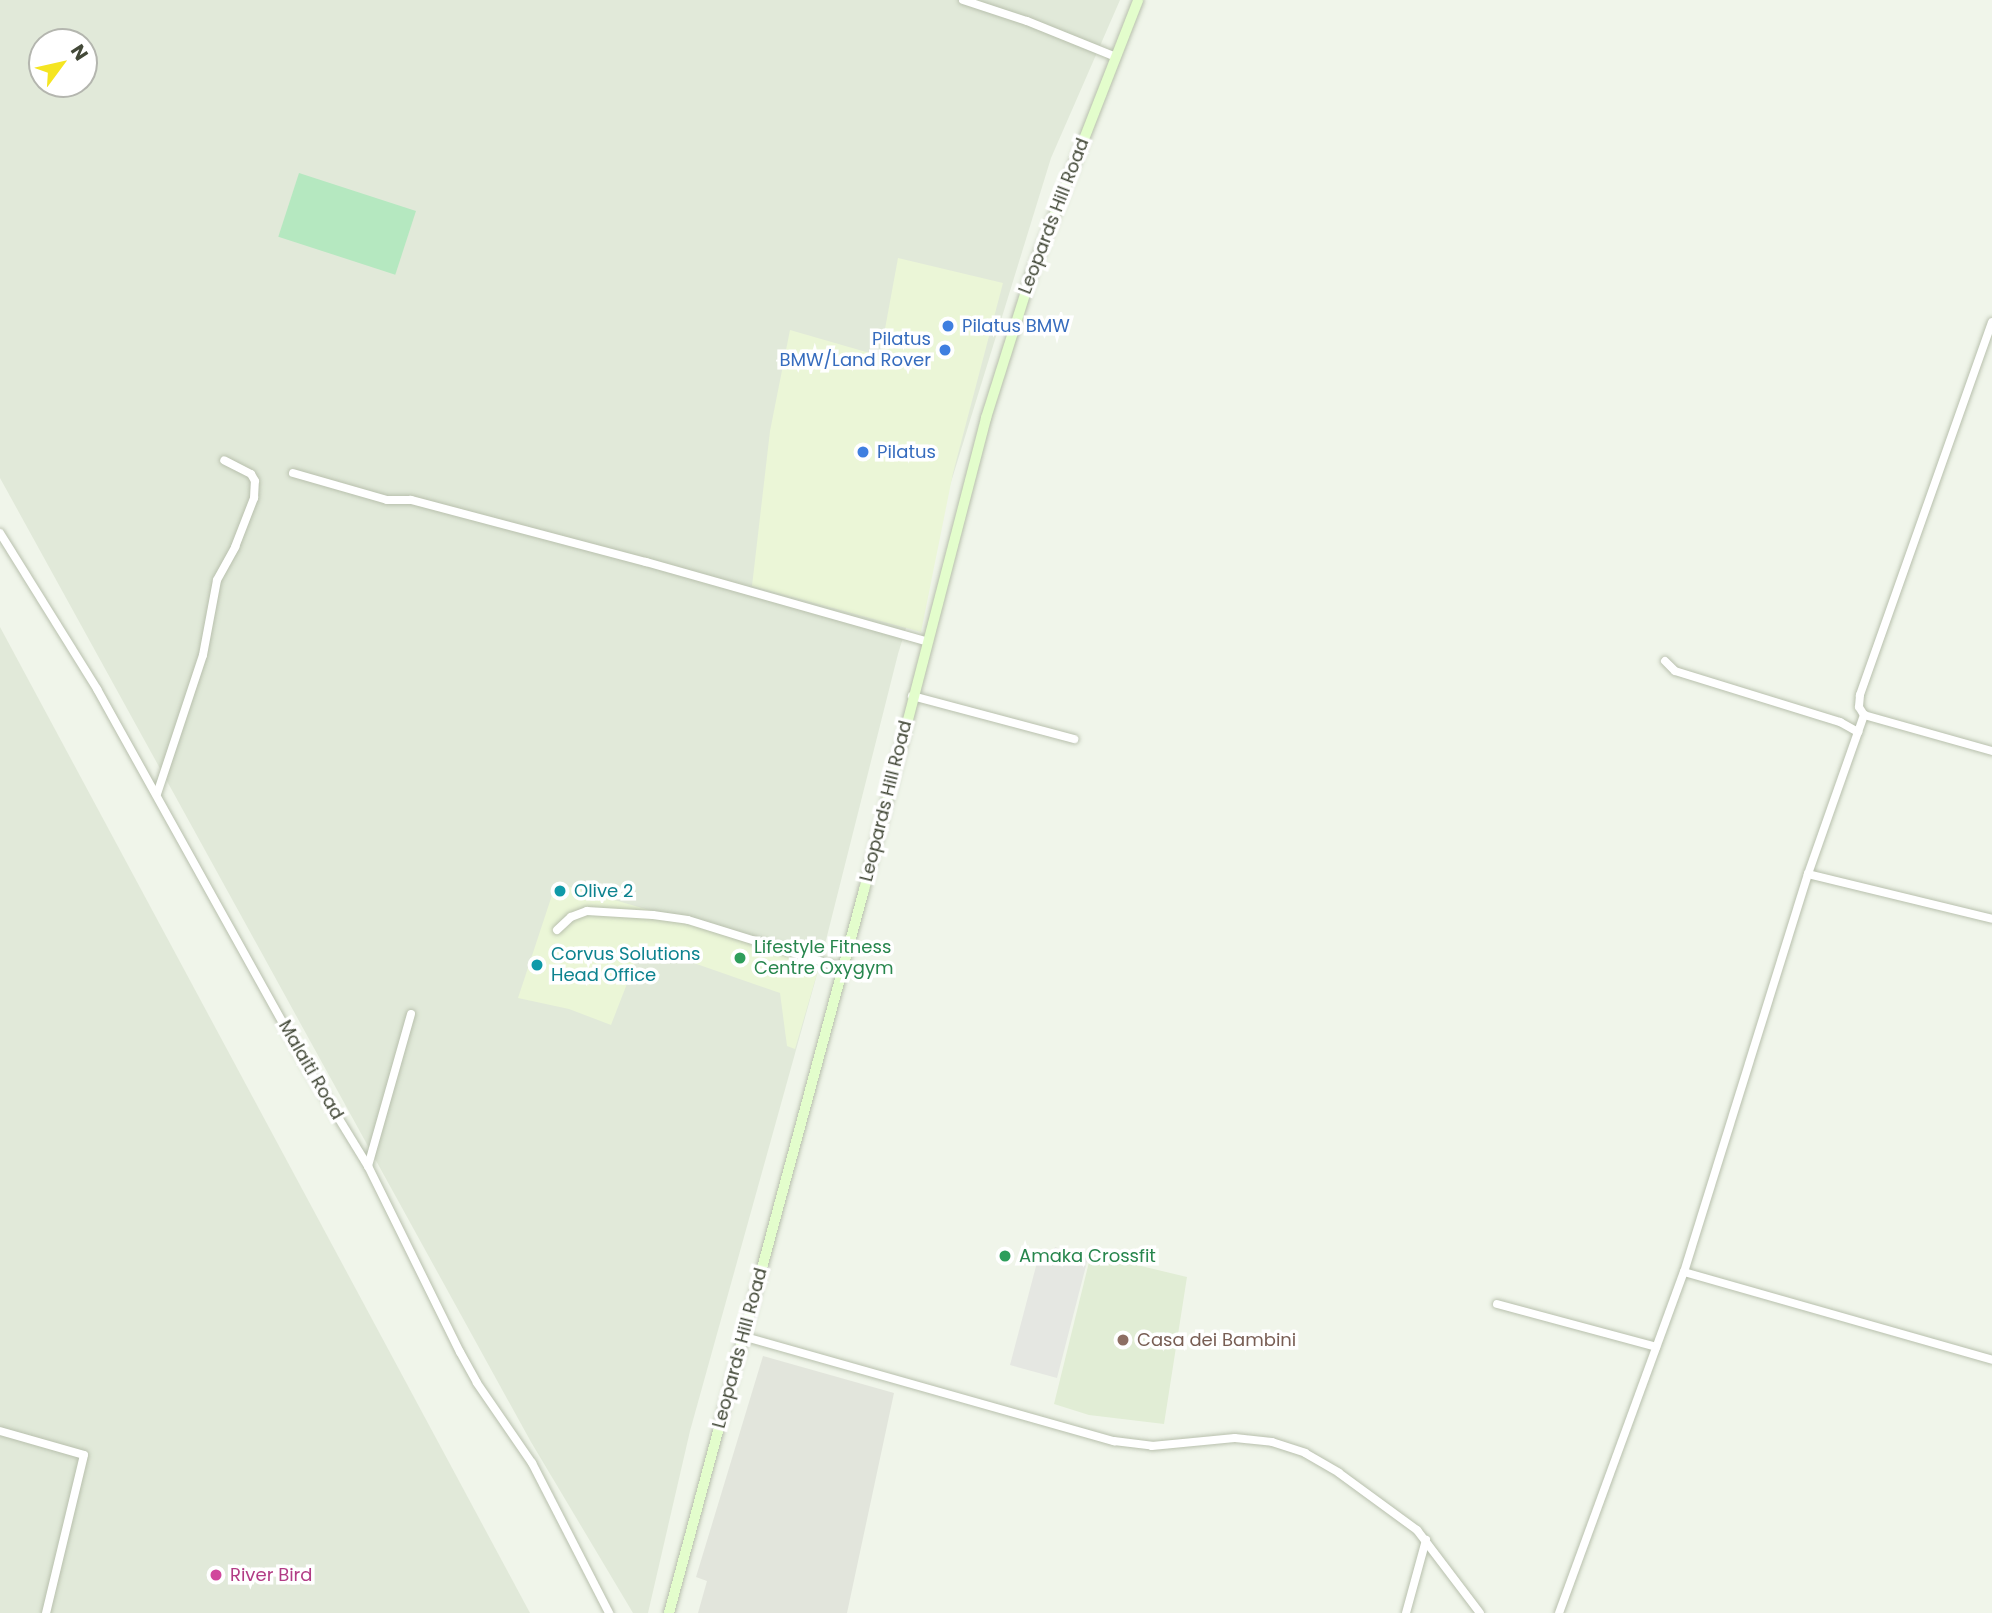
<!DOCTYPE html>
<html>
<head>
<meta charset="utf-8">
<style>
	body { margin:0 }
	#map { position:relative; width:1992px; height:1613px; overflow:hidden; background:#f0f5ea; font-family:Poppins,sans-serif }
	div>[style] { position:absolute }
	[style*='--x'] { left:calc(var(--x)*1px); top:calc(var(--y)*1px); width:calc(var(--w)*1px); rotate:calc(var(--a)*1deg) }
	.residential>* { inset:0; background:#e1e9d9 }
	.commercial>* { inset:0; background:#ebf6d7 }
	.industrial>* { inset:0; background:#e2e5dc }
	.education>* { inset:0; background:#e1edd5 }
	.green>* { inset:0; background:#b5e8c0; transform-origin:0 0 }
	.parking>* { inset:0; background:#e5e7e2 }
	.roads { filter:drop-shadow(0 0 2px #b8c0ad) drop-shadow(0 0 2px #b8c0ad) }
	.street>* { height:8px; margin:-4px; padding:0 4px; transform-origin:4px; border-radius:4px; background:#fff }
	.secondary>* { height:10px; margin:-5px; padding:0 5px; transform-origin:5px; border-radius:5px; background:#e3fdcc }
	.dots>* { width:19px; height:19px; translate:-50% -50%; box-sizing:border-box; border:4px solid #fff; border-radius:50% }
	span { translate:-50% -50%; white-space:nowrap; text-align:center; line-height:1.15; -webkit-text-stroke:7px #fff; paint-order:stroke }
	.street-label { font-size:18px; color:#434938 }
	.shop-label { font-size:18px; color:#366cbe }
	.left { translate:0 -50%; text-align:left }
	.right { translate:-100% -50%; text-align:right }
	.culture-label { font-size:18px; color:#0d838f }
	.leisure-label { font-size:18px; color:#27864d }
	.education-label { font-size:18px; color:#785e54 }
	.hotel-label { font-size:18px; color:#b23c85 }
	.north { position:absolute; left:28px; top:28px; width:70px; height:70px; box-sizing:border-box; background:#fff; border:2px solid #b4b6af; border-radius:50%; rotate:57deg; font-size:19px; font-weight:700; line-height:28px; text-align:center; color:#434938 }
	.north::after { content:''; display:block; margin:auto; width:24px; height:32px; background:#f5e521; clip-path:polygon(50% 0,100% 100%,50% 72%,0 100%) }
</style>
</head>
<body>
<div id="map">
	<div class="residential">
		<div style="clip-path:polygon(evenodd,0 0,1120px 0,1051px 158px,898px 654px,821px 960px,690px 1431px,648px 1613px,633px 1613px,531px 1442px,0 478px,0 0,42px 42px,84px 42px,84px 84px,42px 84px,42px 42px)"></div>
		<div style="clip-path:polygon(0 627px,530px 1613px,0 1613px)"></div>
	</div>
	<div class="commercial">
		<div style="clip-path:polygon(898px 258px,1003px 283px,953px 473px,921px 632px,752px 586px,770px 431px,790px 330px,880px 356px)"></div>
		<div style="clip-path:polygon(556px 883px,821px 960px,795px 1049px,787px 1046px,780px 993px,642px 945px,611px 1025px,569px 1009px,518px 998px)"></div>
	</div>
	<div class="industrial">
		<div style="clip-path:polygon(763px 1356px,894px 1393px,847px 1613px,698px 1613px,707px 1581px,696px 1577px)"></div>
	</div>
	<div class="education">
		<div style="clip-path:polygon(1091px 1254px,1187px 1277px,1164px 1424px,1089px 1415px,1054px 1404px)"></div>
	</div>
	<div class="green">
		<div style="left:299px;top:173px;width:123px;height:67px;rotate:18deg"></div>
	</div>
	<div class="parking">
		<div style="clip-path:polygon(1055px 1247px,1088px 1258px,1057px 1378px,1010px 1365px,1040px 1251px,1052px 1254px)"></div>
	</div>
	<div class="roads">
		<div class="street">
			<div style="--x:963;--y:0;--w:67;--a:18.2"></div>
			<div style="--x:1027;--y:21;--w:96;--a:22"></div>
			<div style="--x:1992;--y:322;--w:396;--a:109.5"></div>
			<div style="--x:1860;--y:695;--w:12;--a:95"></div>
			<div style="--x:1859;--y:707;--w:9;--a:58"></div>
			<div style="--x:1864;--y:715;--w:133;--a:15.7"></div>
			<div style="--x:293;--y:473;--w:98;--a:16"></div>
			<div style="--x:387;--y:500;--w:24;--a:0"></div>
			<div style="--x:411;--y:500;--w:243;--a:14.8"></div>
			<div style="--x:646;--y:562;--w:293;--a:15.8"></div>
			<div style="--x:0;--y:533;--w:184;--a:58.1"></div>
			<div style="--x:97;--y:689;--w:430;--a:60.9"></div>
			<div style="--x:306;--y:1065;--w:119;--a:58.5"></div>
			<div style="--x:368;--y:1166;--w:208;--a:63.7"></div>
			<div style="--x:460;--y:1352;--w:35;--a:61"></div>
			<div style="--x:477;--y:1383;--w:97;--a:55.5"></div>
			<div style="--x:532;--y:1463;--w:169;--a:62.8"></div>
			<div style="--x:1665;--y:661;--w:14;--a:45"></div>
			<div style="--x:1675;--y:671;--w:173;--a:17.2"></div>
			<div style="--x:1840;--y:722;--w:21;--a:29"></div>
			<div style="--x:912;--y:696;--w:168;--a:14.9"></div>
			<div style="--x:157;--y:794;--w:146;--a:-71.7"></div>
			<div style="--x:203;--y:655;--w:76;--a:-79.4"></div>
			<div style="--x:217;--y:580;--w:38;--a:-61"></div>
			<div style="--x:235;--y:547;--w:53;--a:-68.8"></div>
			<div style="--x:254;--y:498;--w:17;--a:-87"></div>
			<div style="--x:255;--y:481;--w:8;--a:-120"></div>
			<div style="--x:251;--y:474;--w:30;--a:-153"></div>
			<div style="--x:1808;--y:874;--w:189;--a:13.7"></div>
			<div style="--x:557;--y:930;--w:19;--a:-43"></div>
			<div style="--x:571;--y:917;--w:17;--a:-21"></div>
			<div style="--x:587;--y:911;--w:66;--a:3.5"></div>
			<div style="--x:653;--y:915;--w:35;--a:8"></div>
			<div style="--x:688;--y:920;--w:161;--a:17.3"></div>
			<div style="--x:368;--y:1166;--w:158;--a:-74.2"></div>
			<div style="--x:1684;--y:1272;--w:320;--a:15.9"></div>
			<div style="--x:1497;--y:1304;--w:165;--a:15.1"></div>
			<div style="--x:742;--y:1336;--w:387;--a:15.8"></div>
			<div style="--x:1114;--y:1441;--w:38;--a:7"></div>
			<div style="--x:1152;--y:1446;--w:83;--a:-5.5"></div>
			<div style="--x:1235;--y:1438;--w:37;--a:6"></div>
			<div style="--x:1272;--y:1442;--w:35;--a:18"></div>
			<div style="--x:1305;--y:1453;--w:39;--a:30"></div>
			<div style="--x:1339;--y:1473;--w:97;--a:36.2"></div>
			<div style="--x:1417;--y:1530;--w:104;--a:52.8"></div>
			<div style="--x:0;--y:1431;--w:87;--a:15.9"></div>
			<div style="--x:84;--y:1455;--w:163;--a:103.5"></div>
			<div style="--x:1406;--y:1613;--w:76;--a:-74.7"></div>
			<div style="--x:1559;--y:1613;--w:363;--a:-69.9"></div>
			<div style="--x:1684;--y:1272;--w:417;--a:-72.7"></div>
			<div style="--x:1808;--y:874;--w:169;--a:-70.6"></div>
		</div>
		<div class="secondary">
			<div style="--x:669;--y:1613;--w:749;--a:-74.91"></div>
			<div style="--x:864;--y:890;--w:488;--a:-75.5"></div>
			<div style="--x:986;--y:418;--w:150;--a:-72.5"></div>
			<div style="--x:1031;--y:275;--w:295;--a:-68.7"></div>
		</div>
	</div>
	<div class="dots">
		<div style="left:948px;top:326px;background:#3f7fe0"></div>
		<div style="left:945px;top:350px;background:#3f7fe0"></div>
		<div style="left:863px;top:452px;background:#3f7fe0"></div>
		<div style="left:560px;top:891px;background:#0f9aa8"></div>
		<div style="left:740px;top:958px;background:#2e9e5b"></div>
		<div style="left:537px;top:965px;background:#0f9aa8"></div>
		<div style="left:1005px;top:1256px;background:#2e9e5b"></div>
		<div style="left:1123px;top:1340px;background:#8d6e63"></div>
		<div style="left:216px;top:1575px;background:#d1479c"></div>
	</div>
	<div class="street-label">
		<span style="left:1054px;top:216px;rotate:-69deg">Leopards Hill Road</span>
		<span style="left:886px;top:801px;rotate:-76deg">Leopards Hill Road</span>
		<span style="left:311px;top:1070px;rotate:60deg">Malaiti Road</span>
		<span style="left:740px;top:1348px;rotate:-75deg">Leopards Hill Road</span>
	</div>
	<div class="shop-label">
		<span class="left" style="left:962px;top:326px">Pilatus BMW</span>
		<span class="right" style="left:931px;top:350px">Pilatus<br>BMW/Land Rover</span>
		<span class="left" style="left:877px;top:452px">Pilatus</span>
	</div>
	<div class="culture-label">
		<span class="left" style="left:574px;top:891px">Olive 2</span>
		<span class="left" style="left:551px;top:965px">Corvus Solutions<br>Head Office</span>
	</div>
	<div class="leisure-label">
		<span class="left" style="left:754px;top:958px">Lifestyle Fitness<br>Centre Oxygym</span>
		<span class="left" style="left:1019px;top:1256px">Amaka Crossfit</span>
	</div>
	<div class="education-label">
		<span class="left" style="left:1137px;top:1340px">Casa dei Bambini</span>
	</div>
	<div class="hotel-label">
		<span class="left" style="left:230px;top:1575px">River Bird</span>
	</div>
	<div class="north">N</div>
</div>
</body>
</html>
